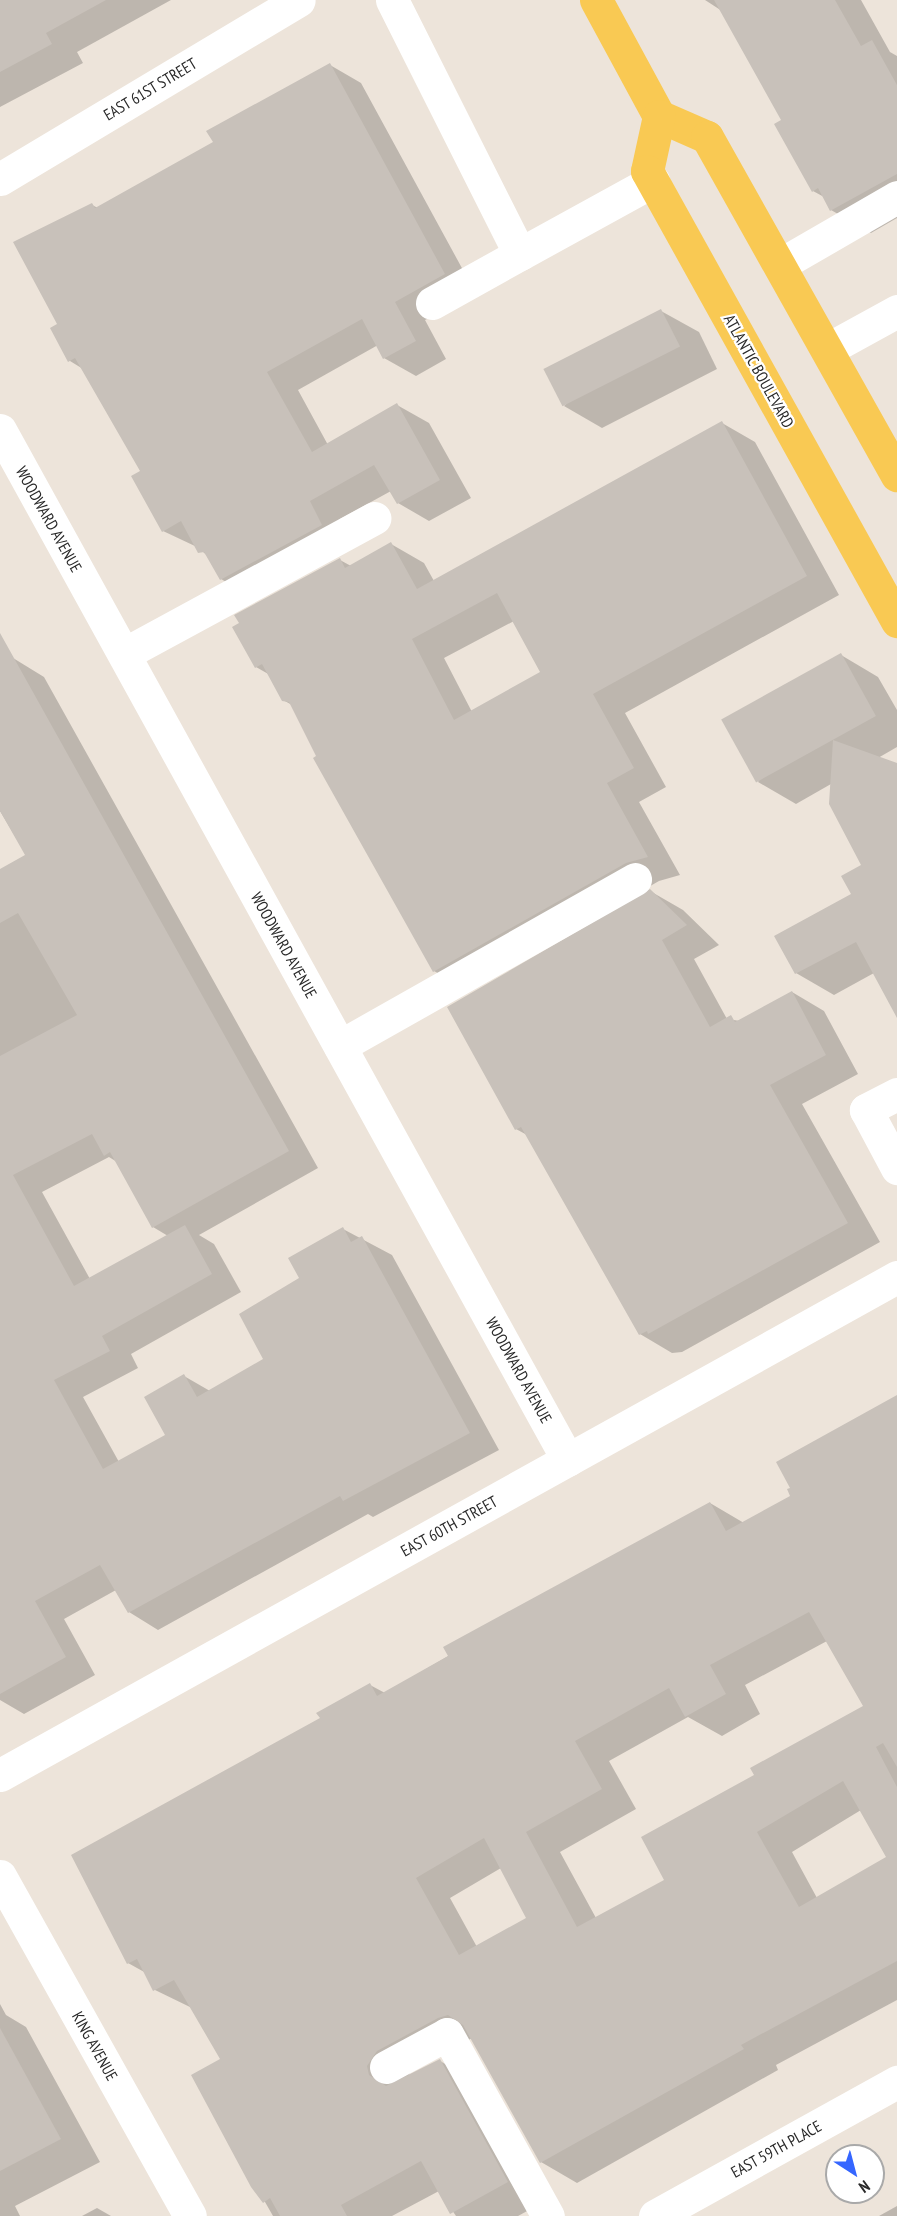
<!DOCTYPE html>
<html>
<head>
<meta charset="utf-8">
<style>
	body { margin:0 }
	#map { position:relative; width:897px; height:2216px; overflow:hidden; background:#ede4da; font-family:"PT Sans Narrow",sans-serif }
	div>[style] { position:absolute }
	[style*='--x'] { left:calc(var(--x)*1px); top:calc(var(--y)*1px); width:calc(var(--w)*1px); rotate:calc(var(--a)*1deg) }
	.shadow>* { inset:0; background:#0003 }
	.building>* { inset:0; background:#c8c1ba; transform-origin:0 0 }
	.minor>* { height:33px; margin:-16.5px; padding:0 16.5px; transform-origin:16.5px; border-radius:16.5px; background:#fff }
	.major>* { height:33px; margin:-16.5px; padding:0 16.5px; transform-origin:16.5px; border-radius:16.5px; background:#f9c953 }
	span { translate:-50% -50%; white-space:nowrap; text-align:center; line-height:1.15; -webkit-text-stroke:4.5px #fff; paint-order:stroke }
	.street-label { font-size:16px; color:#292929 }
	.north { position:absolute; left:825px; top:2144px; width:60px; height:60px; box-sizing:border-box; background:#fff; border:2px solid #a9a9a9; border-radius:50%; rotate:144deg; font-size:16px; font-weight:700; line-height:24px; text-align:center; color:#292929 }
	.north::after { content:''; display:block; margin:auto; width:21px; height:27px; background:#3566ff; clip-path:polygon(50% 0,100% 100%,50% 72%,0 100%) }
</style>
</head>
<body>
<div id="map">
	<div class="shadow">
		<div style="clip-path:polygon(0 0,171px 0,77px 52px,83px 63px,0 107px)"></div>
		<div style="clip-path:polygon(705px 0,861px 0,890px 52px,897px 56px,897px 218px,871px 233px,831px 210px,824px 197px,813px 191px,783px 121px,722px 11px)"></div>
		<div style="clip-path:polygon(330px 65px,361px 83px,475px 292px,425px 320px,446px 359px,416px 376px,384px 358px,378px 345px,298px 390px,328px 445px,397px 405px,429px 423px,471px 498px,429px 521px,398px 503px,391px 491px,340px 519px,252px 597px,221px 579px,209px 557px,197px 547px,163px 531px,142px 471px,83px 369px,70px 361px,59px 325px,92px 205px,98px 208px,215px 143px)"></div>
		<div style="clip-path:polygon(661px 311px,699px 332px,717px 369px,602px 428px,564px 406px)"></div>
		<div style="clip-path:polygon(evenodd,722px 423px,755px 442px,839px 595px,625px 713px,666px 787px,639px 802px,680px 875px,659px 881px,468px 990px,434px 971px,292px 705px,283px 700px,270px 675px,256px 667px,340px 560px,351px 566px,391px 544px,424px 563px,434px 581px,722px 423px,514px 621px,542px 673px,472px 712px,444px 658px,514px 621px)"></div>
		<div style="clip-path:polygon(evenodd,0 650px,44px 677px,318px 1168px,199px 1235px,214px 1244px,241px 1292px,131px 1354px,138px 1368px,83px 1397px,119px 1462px,167px 1435px,184px 1376px,210px 1391px,265px 1360px,301px 1279px,343px 1229px,392px 1255px,499px 1450px,373px 1517px,368px 1514px,158px 1630px,129px 1612px,116px 1590px,64px 1619px,95px 1675px,24px 1714px,0 1700px,0 871px,27px 856px,0 811px,0 650px,109px 1157px,117px 1162px,153px 1227px,168px 1236px,90px 1279px,42px 1192px,109px 1157px)"></div>
		<div style="clip-path:polygon(841px 655px,878px 677px,897px 710px,897px 747px,878px 758px,897px 764px,897px 1015px,874px 973px,834px 995px,796px 973px,777px 936px,853px 894px,863px 866px,831px 784px,796px 804px,758px 782px)"></div>
		<div style="clip-path:polygon(650px 891px,683px 910px,719px 945px,694px 959px,727px 1019px,740px 1021px,792px 992px,824px 1011px,858px 1074px,802px 1104px,880px 1242px,682px 1352px,672px 1353px,640px 1334px,527px 1135px,516px 1129px)"></div>
		<div style="clip-path:polygon(evenodd,897px 1396px,897px 2000px,776px 2065px,778px 2070px,577px 2183px,541px 2162px,472px 2038px,412px 2071px,408px 2076px,440px 2061px,475px 2081px,542px 2203px,518px 2216px,456px 2216px,439px 2191px,392px 2216px,273px 2216px,193px 2076px,222px 2060px,192px 2008px,155px 1990px,146px 1973px,128px 1963px,322px 1719px,370px 1685px,385px 1693px,710px 1503px,744px 1523px,792px 1496px,897px 1396px,827px 1641px,865px 1707px,666px 1881px,596px 1918px,560px 1852px,636px 1809px,609px 1761px,688px 1717px,722px 1736px,760px 1714px,745px 1685px,827px 1641px,897px 1396px,861px 1810px,888px 1858px,817px 1898px,792px 1852px,861px 1810px,897px 1396px,501px 1868px,528px 1919px,477px 1947px,450px 1898px,501px 1868px)"></div>
		<div style="clip-path:polygon(0 2004px,6px 2015px,26px 2027px,100px 2162px,15px 2206px,20px 2216px,0 2216px)"></div>
		<div style="clip-path:polygon(897px 2206px,897px 2216px,879px 2216px)"></div>
		<div style="clip-path:polygon(97px 2208px,111px 2216px,82px 2216px)"></div>
	</div>
	<div class="building">
		<div style="clip-path:polygon(0 0,106px 0,46px 33px,52px 44px,0 72px)"></div>
		<div style="clip-path:polygon(714px 0,835px 0,861px 46px,872px 40px,897px 85px,897px 174px,830px 211px,818px 188px,812px 192px,774px 124px,781px 120px)"></div>
		<div style="clip-path:polygon(330px 63px,445px 274px,395px 302px,416px 341px,383px 359px,362px 319px,267px 372px,312px 452px,397px 403px,440px 480px,397px 504px,374px 465px,310px 501px,322px 525px,220px 580px,204px 552px,198px 553px,181px 521px,162px 532px,131px 476px,140px 471px,75px 358px,68px 362px,50px 328px,57px 324px,13px 242px,92px 203px,95px 208px,213px 142px,206px 131px)"></div>
		<div style="left:661px;top:309px;width:42px;height:132px;rotate:63deg"></div>
		<div style="clip-path:polygon(evenodd,722px 421px,807px 576px,593px 694px,634px 768px,607px 783px,648px 857px,626px 863px,433px 972px,313px 758px,316px 756px,289px 702px,282px 701px,262px 664px,255px 668px,232px 627px,239px 623px,234px 615px,340px 558px,345px 568px,391px 542px,417px 589px,722px 421px,497px 593px,540px 672px,454px 720px,412px 639px,497px 593px)"></div>
		<div style="clip-path:polygon(0 633px,289px 1151px,152px 1228px,110px 1152px,104px 1156px,92px 1134px,13px 1175px,74px 1286px,185px 1225px,212px 1274px,102px 1336px,110px 1351px,54px 1380px,103px 1469px,165px 1435px,144px 1397px,184px 1374px,197px 1397px,263px 1359px,239px 1314px,299px 1278px,288px 1258px,343px 1227px,351px 1242px,362px 1236px,470px 1433px,343px 1501px,340px 1496px,128px 1613px,100px 1565px,35px 1601px,66px 1657px,0 1694px,0 1056px,77px 1015px,18px 913px,0 923px,0 869px,25px 855px,0 811px)"></div>
		<div style="left:841px;top:653px;width:72px;height:137px;rotate:61deg"></div>
		<div style="clip-path:polygon(833px 740px,897px 763px,897px 1018px,856px 942px,795px 974px,774px 936px,851px 894px,841px 876px,861px 865px,829px 804px)"></div>
		<div style="clip-path:polygon(650px 889px,687px 925px,662px 940px,710px 1027px,731px 1015px,735px 1022px,792px 991px,826px 1055px,770px 1085px,848px 1223px,648px 1334px,647px 1331px,639px 1335px,521px 1127px,515px 1130px,447px 1007px)"></div>
		<div style="clip-path:polygon(evenodd,897px 1395px,897px 1767px,883px 1743px,876px 1747px,897px 1787px,897px 1961px,741px 2045px,744px 2049px,540px 2163px,463px 2025px,448px 2015px,438px 2018px,377px 2051px,367px 2066px,369px 2075px,386px 2086px,440px 2059px,508px 2182px,450px 2214px,421px 2161px,341px 2205px,347px 2216px,280px 2216px,270px 2198px,263px 2203px,251px 2187px,191px 2075px,220px 2059px,174px 1980px,153px 1991px,137px 1959px,127px 1964px,71px 1855px,320px 1718px,316px 1713px,370px 1683px,377px 1696px,448px 1656px,443px 1647px,710px 1502px,726px 1531px,790px 1496px,787px 1489px,790px 1488px,776px 1462px,897px 1395px,809px 1612px,863px 1706px,750px 1768px,754px 1775px,641px 1837px,664px 1880px,577px 1927px,526px 1832px,602px 1789px,575px 1741px,669px 1688px,685px 1717px,726px 1694px,710px 1665px,809px 1612px,897px 1395px,843px 1781px,886px 1857px,799px 1907px,757px 1832px,843px 1781px,897px 1395px,484px 1838px,526px 1918px,459px 1955px,416px 1878px,484px 1838px)"></div>
		<div style="clip-path:polygon(0 2028px,61px 2139px,0 2171px)"></div>
	</div>
	<div class="minor">
		<div style="--x:392;--y:0;--w:284;--a:63.3"></div>
		<div style="--x:520;--y:254;--w:152;--a:-28.8"></div>
		<div style="--x:0;--y:179;--w:348;--a:-30.9"></div>
		<div style="--x:781;--y:264;--w:134;--a:-30"></div>
		<div style="--x:432;--y:303;--w:101;--a:-29.1"></div>
		<div style="--x:828;--y:349;--w:79;--a:-28.8"></div>
		<div style="--x:0;--y:430;--w:1176;--a:61.13"></div>
		<div style="--x:124;--y:654;--w:285;--a:-28.5"></div>
		<div style="--x:340;--y:1046;--w:339;--a:-29.5"></div>
		<div style="--x:897;--y:1094;--w:35;--a:153"></div>
		<div style="--x:866;--y:1110;--w:66;--a:61.9"></div>
		<div style="--x:0;--y:1775;--w:1026;--a:-29.04"></div>
		<div style="--x:0;--y:1876;--w:389;--a:60.8"></div>
		<div style="--x:386;--y:2067;--w:69;--a:-28.4"></div>
		<div style="--x:447;--y:2034;--w:208;--a:61"></div>
		<div style="--x:655;--y:2216;--w:277;--a:-29"></div>
	</div>
	<div class="major">
		<div style="--x:596;--y:0;--w:132;--a:61.5"></div>
		<div style="--x:659;--y:116;--w:52;--a:23.6"></div>
		<div style="--x:707;--y:137;--w:388;--a:60.7"></div>
		<div style="--x:659;--y:116;--w:56;--a:102.3"></div>
		<div style="--x:647;--y:171;--w:515;--a:60.95"></div>
	</div>
	<div class="street-label">
		<span style="left:150px;top:89px;rotate:-31deg">EAST 61ST STREET</span>
		<span style="left:759px;top:371px;rotate:61deg">ATLANTIC BOULEVARD</span>
		<span style="left:49px;top:519px;rotate:61deg">WOODWARD AVENUE</span>
		<span style="left:284px;top:945px;rotate:61deg">WOODWARD AVENUE</span>
		<span style="left:519px;top:1370px;rotate:61deg">WOODWARD AVENUE</span>
		<span style="left:449px;top:1526px;rotate:-29deg">EAST 60TH STREET</span>
		<span style="left:95px;top:2046px;rotate:61deg">KING AVENUE</span>
		<span style="left:776px;top:2149px;rotate:-29deg">EAST 59TH PLACE</span>
	</div>
	<div class="north">N</div>
</div>
</body>
</html>
